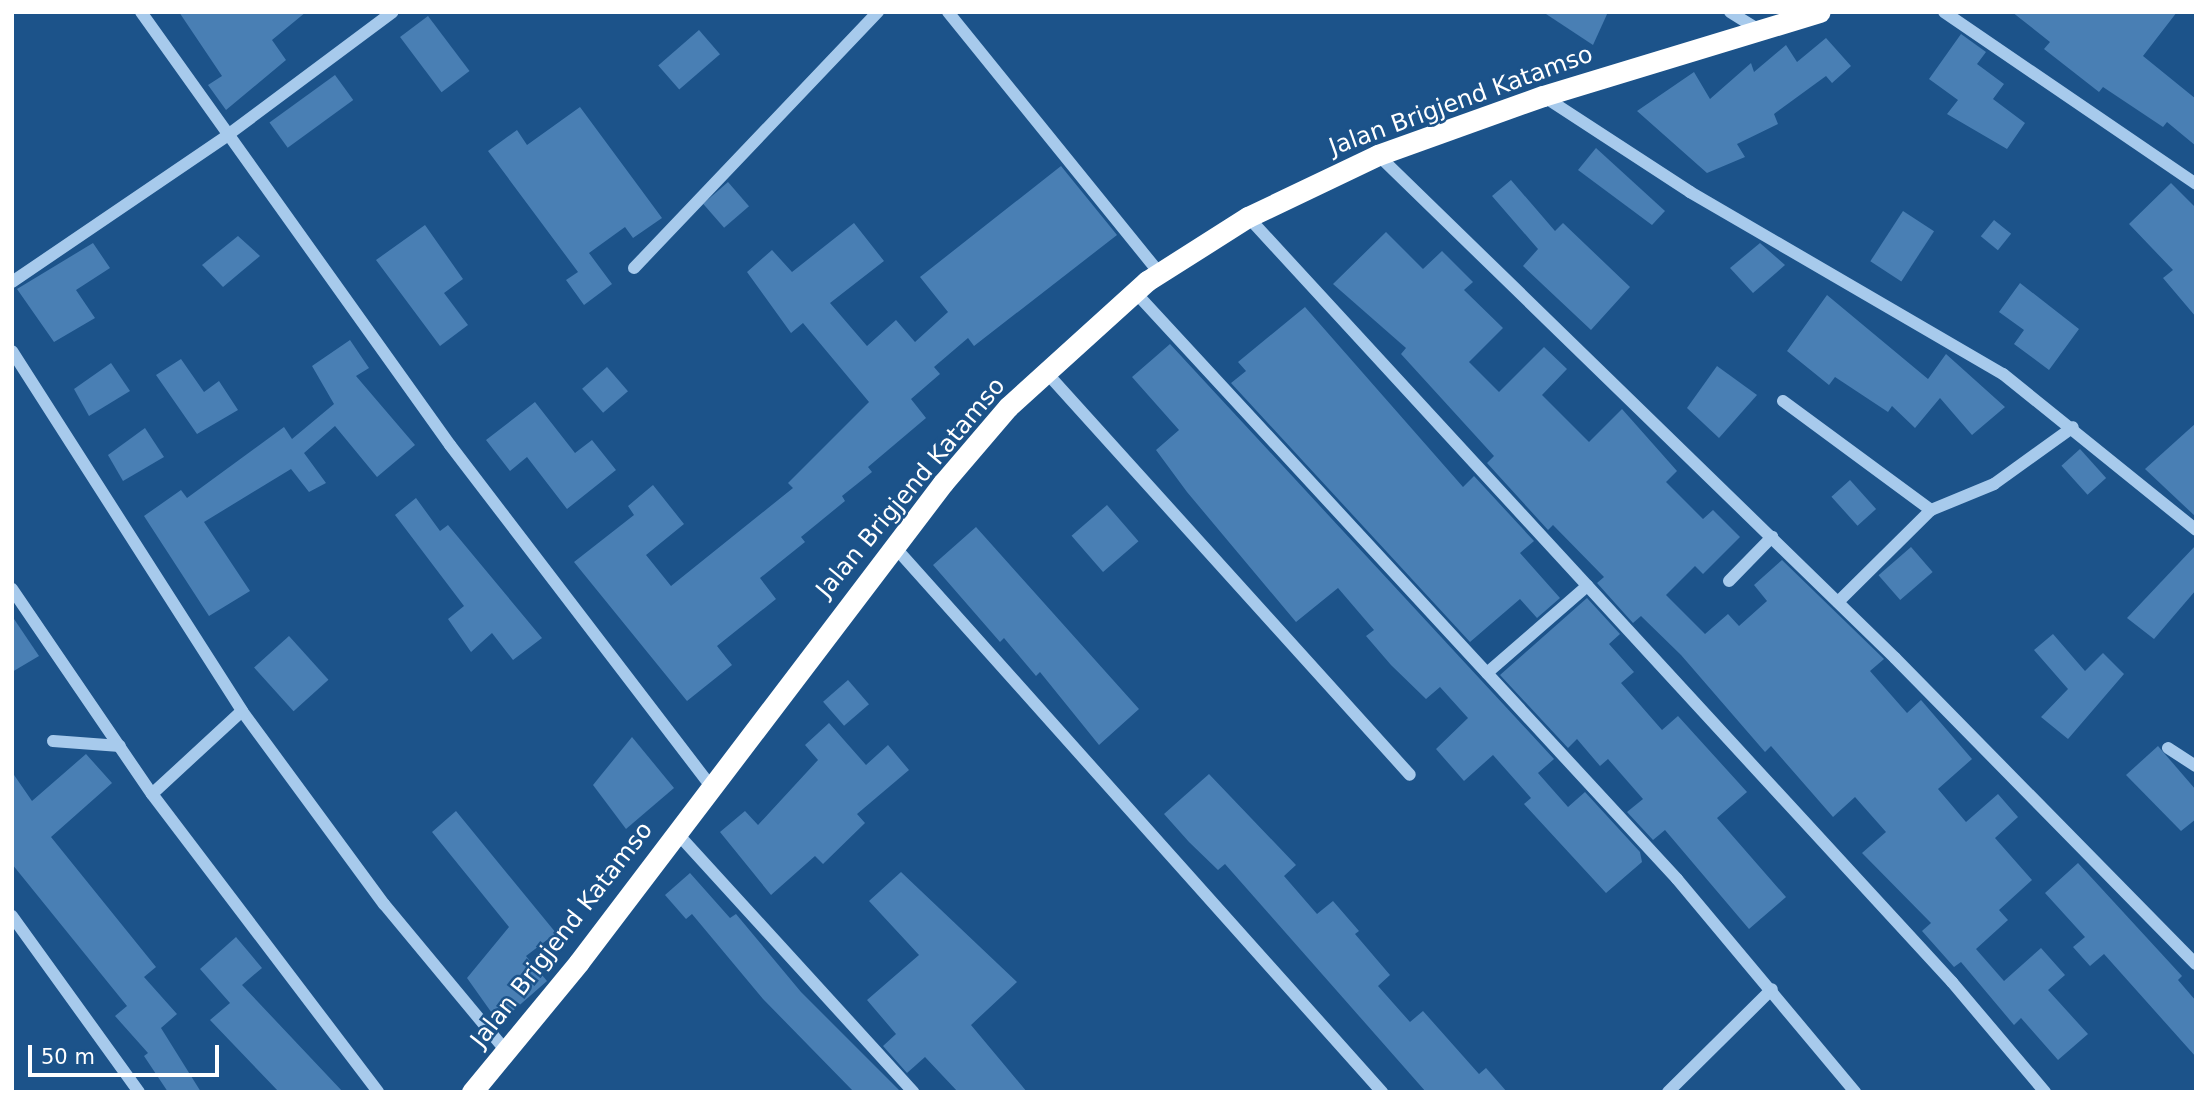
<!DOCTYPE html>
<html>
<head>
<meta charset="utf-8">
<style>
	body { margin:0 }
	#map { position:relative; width:2208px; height:1104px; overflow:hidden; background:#1c538a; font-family:"DejaVu Sans",sans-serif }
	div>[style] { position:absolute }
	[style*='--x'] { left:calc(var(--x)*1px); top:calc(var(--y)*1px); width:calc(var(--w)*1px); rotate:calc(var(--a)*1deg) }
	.building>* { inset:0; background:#497fb4; transform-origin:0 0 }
	.minor>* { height:12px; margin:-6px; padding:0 6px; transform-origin:6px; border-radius:6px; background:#a7caec }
	.highway>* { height:21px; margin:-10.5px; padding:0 10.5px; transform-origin:10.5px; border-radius:10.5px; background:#fff }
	span { translate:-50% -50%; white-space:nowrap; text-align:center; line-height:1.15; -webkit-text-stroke:5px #1c538a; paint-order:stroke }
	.street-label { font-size:24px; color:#fff }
	.frame { position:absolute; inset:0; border:14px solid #fff; pointer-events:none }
	.scale { position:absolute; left:28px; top:1045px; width:191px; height:32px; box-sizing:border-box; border:4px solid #fff; border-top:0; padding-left:9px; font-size:21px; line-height:24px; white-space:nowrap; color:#fff; -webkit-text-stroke:5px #1c538a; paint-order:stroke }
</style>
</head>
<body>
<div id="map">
	<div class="building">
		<div style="clip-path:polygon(179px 12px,306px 12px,272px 40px,286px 60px,226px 110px,208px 85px,222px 76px)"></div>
		<div style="clip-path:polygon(1543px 12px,1608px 12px,1593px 45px)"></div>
		<div style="clip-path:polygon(2012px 12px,2177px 12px,2143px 56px,2196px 99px,2196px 146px,2167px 122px,2163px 127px,2103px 87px,2099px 92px,2044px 49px,2050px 42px)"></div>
		<div style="left:428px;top:16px;width:69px;height:35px;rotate:53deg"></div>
		<div style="left:699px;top:30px;width:32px;height:54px;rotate:49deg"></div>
		<div style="clip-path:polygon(1961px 34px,1986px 52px,1977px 64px,2004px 84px,1993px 99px,2025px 123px,2007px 149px,1947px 114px,1958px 100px,1929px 79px)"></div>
		<div style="clip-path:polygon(1826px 38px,1851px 66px,1832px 83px,1826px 76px,1774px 114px,1778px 124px,1737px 144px,1745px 157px,1707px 173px,1637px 111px,1694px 72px,1710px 99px,1751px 63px,1754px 72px,1786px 45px,1797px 62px)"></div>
		<div style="left:335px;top:75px;width:31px;height:81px;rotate:54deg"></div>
		<div style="clip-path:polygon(580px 107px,662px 218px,633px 238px,625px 227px,589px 253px,612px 284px,584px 305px,566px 280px,578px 272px,488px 151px,517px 130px,527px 145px)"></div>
		<div style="clip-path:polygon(1596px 148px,1665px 211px,1652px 225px,1578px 170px)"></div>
		<div style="clip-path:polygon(1061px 166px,1117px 235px,974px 346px,968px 338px,934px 367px,940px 374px,911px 399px,926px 418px,868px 467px,872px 472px,842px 496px,845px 501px,801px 537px,805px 542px,760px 578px,776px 599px,717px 646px,732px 665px,687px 701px,574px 562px,634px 515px,628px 506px,653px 485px,684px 524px,646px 555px,671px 586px,793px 488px,788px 483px,869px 402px,803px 323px,791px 333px,747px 272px,772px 250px,792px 272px,854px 223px,884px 261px,830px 303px,867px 346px,896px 320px,915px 342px,948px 312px,920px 277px)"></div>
		<div style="clip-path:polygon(1511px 180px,1555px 231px,1563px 223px,1630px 287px,1591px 330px,1523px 266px,1538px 249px,1492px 196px)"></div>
		<div style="left:728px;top:182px;width:32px;height:33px;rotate:49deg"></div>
		<div style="clip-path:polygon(2171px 183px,2196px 208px,2196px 317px,2163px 278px,2173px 270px,2129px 224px)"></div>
		<div style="left:1903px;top:211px;width:37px;height:60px;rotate:33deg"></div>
		<div style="left:1994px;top:220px;width:22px;height:21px;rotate:39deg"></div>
		<div style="clip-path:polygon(425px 225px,463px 279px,444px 293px,468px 325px,440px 346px,376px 260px)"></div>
		<div style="clip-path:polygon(1386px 232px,1423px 269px,1442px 251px,1473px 282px,1464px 290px,1503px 328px,1469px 362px,1499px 392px,1544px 347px,1567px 369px,1542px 395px,1589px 442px,1622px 409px,1677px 471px,1666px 482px,1703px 519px,1713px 510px,1740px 537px,1703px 574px,1695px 566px,1666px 595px,1705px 634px,1728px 614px,1739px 626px,1767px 601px,1754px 585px,1782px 560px,1884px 659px,1870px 671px,1907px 713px,1921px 700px,1972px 759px,1938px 789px,1966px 822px,1998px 794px,2018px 817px,1995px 838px,2032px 880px,1999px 910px,2008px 920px,1976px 949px,2004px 981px,2041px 948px,2065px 975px,2048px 990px,2088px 1034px,2058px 1060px,2021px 1018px,2014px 1025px,1961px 962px,1954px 967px,1922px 931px,1931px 923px,1862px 853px,1886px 832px,1855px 797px,1833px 817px,1771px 746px,1765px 752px,1681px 655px,1641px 616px,1633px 623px,1597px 583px,1604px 577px,1553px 525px,1548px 530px,1487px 463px,1494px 456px,1401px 354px,1406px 348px,1333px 284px)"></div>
		<div style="clip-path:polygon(238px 236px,260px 256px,223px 287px,202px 265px)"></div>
		<div style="clip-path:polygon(93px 243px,110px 268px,76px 290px,95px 318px,54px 342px,17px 289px)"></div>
		<div style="clip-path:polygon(1760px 243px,1785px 265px,1753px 293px,1730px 268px)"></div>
		<div style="clip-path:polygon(2020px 283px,2079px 329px,2049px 370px,2014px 344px,2024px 330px,1999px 312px)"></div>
		<div style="clip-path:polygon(1827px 295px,1928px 379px,1946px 354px,2005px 407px,1972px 435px,1940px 398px,1915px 428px,1892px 406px,1888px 412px,1835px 377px,1829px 385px,1787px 351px)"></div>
		<div style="clip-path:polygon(1305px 307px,1463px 487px,1474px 476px,1534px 541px,1520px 553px,1560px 598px,1537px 618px,1520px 599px,1470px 642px,1231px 383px,1246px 371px,1238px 362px)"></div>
		<div style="clip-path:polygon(350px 340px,369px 368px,356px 376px,415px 445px,377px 477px,335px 426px,304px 453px,326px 483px,309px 492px,291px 469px,204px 522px,250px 591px,209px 616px,144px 516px,181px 490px,187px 498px,284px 427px,292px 439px,334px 404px,312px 366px)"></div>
		<div style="clip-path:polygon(1170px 344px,1554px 759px,1538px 773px,1568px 807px,1585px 792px,1640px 852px,1642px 862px,1606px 893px,1524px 804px,1531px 798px,1493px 755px,1464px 781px,1436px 749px,1468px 718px,1440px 687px,1426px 699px,1391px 665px,1366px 636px,1374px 630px,1338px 588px,1296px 622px,1187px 492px,1156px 450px,1179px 430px,1132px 377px)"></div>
		<div style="clip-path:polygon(181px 359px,204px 392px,219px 381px,238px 410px,197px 434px,156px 375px)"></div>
		<div style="clip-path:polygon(111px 363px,130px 391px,89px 416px,74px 389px)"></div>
		<div style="clip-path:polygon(1717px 366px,1757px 395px,1719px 438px,1687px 408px)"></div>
		<div style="left:607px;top:367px;width:32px;height:33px;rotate:49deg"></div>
		<div style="clip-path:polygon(535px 402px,575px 453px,592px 440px,616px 470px,567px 509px,527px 457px,510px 471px,486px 440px)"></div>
		<div style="clip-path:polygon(2196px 423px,2196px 517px,2145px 469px)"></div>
		<div style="clip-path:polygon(145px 428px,164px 457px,123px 481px,108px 455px)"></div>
		<div style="left:2080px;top:449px;width:39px;height:25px;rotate:48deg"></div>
		<div style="left:1850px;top:480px;width:39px;height:25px;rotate:48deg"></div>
		<div style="clip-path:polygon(416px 498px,440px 531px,448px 525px,542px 638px,513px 660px,492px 633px,471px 652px,448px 619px,464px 606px,395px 515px)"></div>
		<div style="left:1107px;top:505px;width:48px;height:47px;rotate:49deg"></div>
		<div style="clip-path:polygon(976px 527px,1139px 709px,1099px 745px,1040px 672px,1036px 676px,1004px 638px,1000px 642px,933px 565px)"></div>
		<div style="clip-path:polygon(2196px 545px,2196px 590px,2154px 639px,2127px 618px)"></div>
		<div style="left:1911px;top:547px;width:33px;height:43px;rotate:49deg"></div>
		<div style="clip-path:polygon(1587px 598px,1620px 634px,1609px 644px,1634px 672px,1621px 683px,1662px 730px,1678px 716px,1747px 792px,1717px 818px,1786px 897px,1749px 929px,1665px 830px,1653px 840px,1627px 812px,1643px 799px,1608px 759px,1600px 766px,1577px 739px,1568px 748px,1500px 675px)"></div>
		<div style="clip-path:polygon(12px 616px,39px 656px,12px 672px)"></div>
		<div style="clip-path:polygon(2053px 634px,2085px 671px,2103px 653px,2124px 674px,2068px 739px,2041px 717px,2068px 689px,2034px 650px)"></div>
		<div style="left:289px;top:636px;width:59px;height:47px;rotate:48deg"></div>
		<div style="left:848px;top:680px;width:32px;height:33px;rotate:49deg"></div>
		<div style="clip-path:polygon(829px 723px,866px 765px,888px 745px,909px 770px,857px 814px,865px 823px,823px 864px,815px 856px,771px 895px,720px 832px,745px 811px,758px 825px,818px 760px,805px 745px)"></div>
		<div style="clip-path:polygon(632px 737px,674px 788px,626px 829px,593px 785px)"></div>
		<div style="clip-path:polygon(2158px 746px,2196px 790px,2196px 819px,2181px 831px,2126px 775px)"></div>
		<div style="clip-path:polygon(86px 754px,112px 783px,51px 837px,156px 967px,144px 977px,177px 1014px,161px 1028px,201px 1092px,168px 1092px,144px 1056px,148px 1053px,115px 1016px,127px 1006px,12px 864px,12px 772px,32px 801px)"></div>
		<div style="clip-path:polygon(1209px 774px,1296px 865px,1284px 876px,1317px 914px,1333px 901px,1359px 931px,1355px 934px,1390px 975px,1378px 986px,1410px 1022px,1423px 1011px,1479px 1074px,1486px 1068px,1507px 1092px,1426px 1092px,1225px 864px,1218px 870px,1189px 842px,1164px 814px)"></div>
		<div style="clip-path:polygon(456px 811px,556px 933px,526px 956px,547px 981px,499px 1023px,467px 978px,509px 927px,432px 832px)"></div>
		<div style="clip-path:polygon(2078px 863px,2182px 976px,2178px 980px,2196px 1001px,2196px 1057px,2104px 954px,2090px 966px,2073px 947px,2085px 937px,2045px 893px)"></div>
		<div style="clip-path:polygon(901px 872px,1017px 982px,971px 1025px,1027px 1092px,958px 1092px,925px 1057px,907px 1073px,883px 1046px,896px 1034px,867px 1000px,919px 955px,869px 901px)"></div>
		<div style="clip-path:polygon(690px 873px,730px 918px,736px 914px,801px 992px,901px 1092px,854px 1092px,763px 999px,692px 914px,686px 919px,665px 895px)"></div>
		<div style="clip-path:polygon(236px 937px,262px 968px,242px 985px,343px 1092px,279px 1092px,210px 1020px,230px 1003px,200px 969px)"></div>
	</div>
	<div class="minor">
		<div style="--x:141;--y:12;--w:532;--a:54.49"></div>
		<div style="--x:450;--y:445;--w:429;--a:52.6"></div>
		<div style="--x:948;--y:12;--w:336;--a:51"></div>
		<div style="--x:1730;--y:12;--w:32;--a:32"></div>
		<div style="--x:1944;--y:12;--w:305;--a:34.3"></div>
		<div style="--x:1543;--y:96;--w:176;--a:33.1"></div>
		<div style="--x:1690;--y:192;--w:362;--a:30.2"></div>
		<div style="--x:2003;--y:374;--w:248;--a:38.9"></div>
		<div style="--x:1378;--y:155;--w:721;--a:44.21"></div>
		<div style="--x:1895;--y:658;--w:429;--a:45.5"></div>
		<div style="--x:1248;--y:217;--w:1040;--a:47.38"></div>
		<div style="--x:1952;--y:982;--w:144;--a:49.8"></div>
		<div style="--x:634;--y:268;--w:354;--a:-46.4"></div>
		<div style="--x:12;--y:282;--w:258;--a:-34.2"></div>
		<div style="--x:225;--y:137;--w:209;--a:-36.7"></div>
		<div style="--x:1135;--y:292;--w:799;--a:47.28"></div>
		<div style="--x:1677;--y:879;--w:278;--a:50.1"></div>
		<div style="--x:12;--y:351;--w:427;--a:57.4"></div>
		<div style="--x:242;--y:711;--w:240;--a:53.7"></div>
		<div style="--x:384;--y:904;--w:190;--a:50.3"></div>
		<div style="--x:1045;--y:371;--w:544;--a:47.9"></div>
		<div style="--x:1783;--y:401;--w:184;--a:36.4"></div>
		<div style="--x:893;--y:545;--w:734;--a:48.2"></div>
		<div style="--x:1729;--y:581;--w:62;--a:-45.7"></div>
		<div style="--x:12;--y:589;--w:248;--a:55.7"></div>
		<div style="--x:152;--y:794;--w:374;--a:52.8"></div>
		<div style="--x:1838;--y:602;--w:131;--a:-44.7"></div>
		<div style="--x:1931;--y:510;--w:68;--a:-22.4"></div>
		<div style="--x:1994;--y:484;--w:97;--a:-35.8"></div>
		<div style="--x:1487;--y:673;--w:133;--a:-41"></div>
		<div style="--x:53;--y:741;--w:67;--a:4.3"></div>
		<div style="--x:2168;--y:748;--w:33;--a:33"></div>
		<div style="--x:152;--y:794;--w:122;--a:-42.7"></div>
		<div style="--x:676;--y:832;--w:352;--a:47.6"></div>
		<div style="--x:12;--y:916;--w:217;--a:54.2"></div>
		<div style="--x:1668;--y:1092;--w:146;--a:-44.7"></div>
	</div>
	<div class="highway">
		<div style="--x:472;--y:1092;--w:168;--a:-50.5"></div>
		<div style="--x:579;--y:962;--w:602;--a:-52.77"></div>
		<div style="--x:943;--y:483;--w:100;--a:-49.5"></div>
		<div style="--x:1008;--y:407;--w:188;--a:-42.2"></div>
		<div style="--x:1147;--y:281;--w:120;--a:-32.4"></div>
		<div style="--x:1248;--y:217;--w:144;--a:-25.5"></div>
		<div style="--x:1378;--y:155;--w:175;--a:-19.7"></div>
		<div style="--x:1543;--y:96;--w:289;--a:-16.9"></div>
	</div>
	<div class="street-label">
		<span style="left:1461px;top:101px;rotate:-20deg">Jalan Brigjend Katamso</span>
		<span style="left:911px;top:488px;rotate:-50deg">Jalan Brigjend Katamso</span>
		<span style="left:562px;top:935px;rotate:-52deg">Jalan Brigjend Katamso</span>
	</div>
	<div class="frame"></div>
	<div class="scale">50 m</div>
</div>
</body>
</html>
